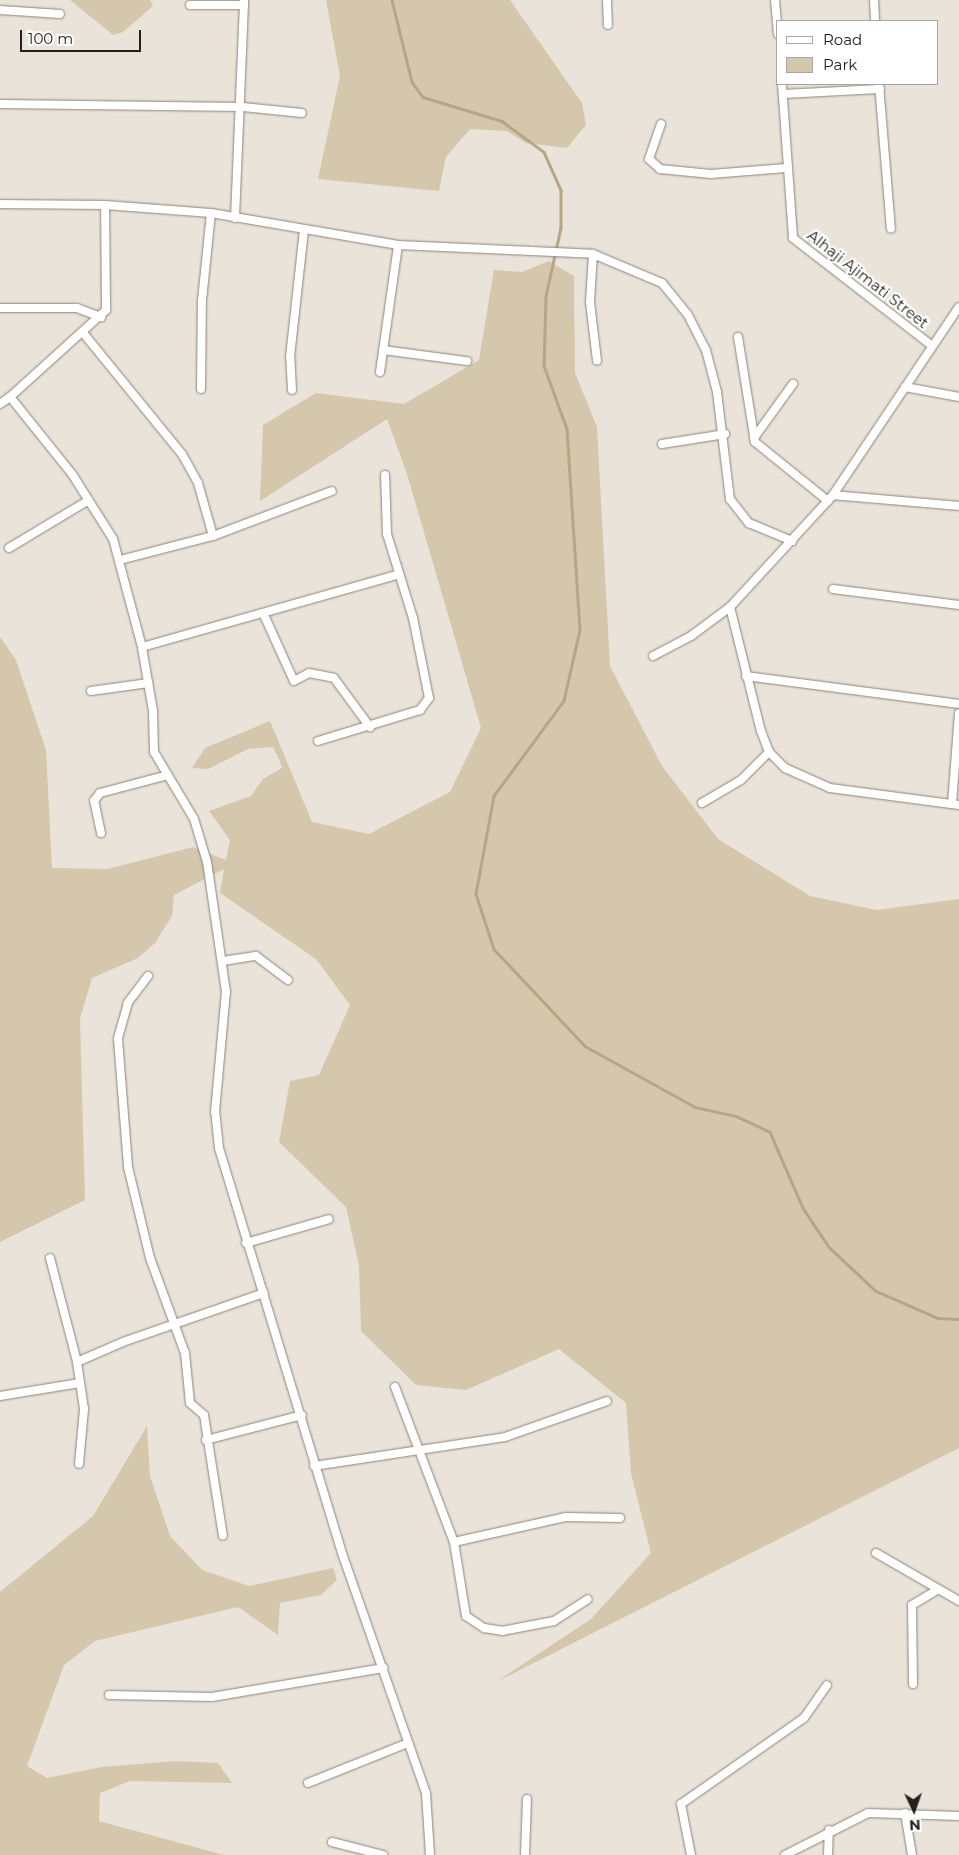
<!DOCTYPE html>
<html>
<head>
<meta charset="utf-8">
<style>
	body { margin:0 }
	#map { position:relative; width:959px; height:1855px; overflow:hidden; background:#e9e3d9; font-family:Montserrat,sans-serif }
	div>[style] { position:absolute }
	[style*='--x'] { left:calc(var(--x)*1px); top:calc(var(--y)*1px); width:calc(var(--w)*1px); rotate:calc(var(--a)*1deg) }
	.green>* { inset:0; background:#d5c7ac }
	.stream>* { height:2.5px; margin:-1.25px; padding:0 1.25px; transform-origin:1.25px; border-radius:1.25px; background:#b7a686 }
	.roads { filter:drop-shadow(0 0 1px #8a857b) drop-shadow(0 0 1px #8a857b) }
	.minor>* { height:8px; margin:-4px; padding:0 4px; transform-origin:4px; border-radius:4px; background:#fff }
	span { translate:-50% -50%; white-space:nowrap; text-align:center; line-height:1.15; -webkit-text-stroke:4.5px #fff; paint-order:stroke }
	.street-label { font-size:15px; color:#23211d }
	.legend { position:absolute; left:776px; top:20px; width:162px; height:65px; box-sizing:border-box; background:#fff; border:1px solid #a7a6a5; margin:0; padding:6px 9px; list-style:none; font-size:15px; color:#23211d }
	.legend li { display:flex; align-items:center; gap:10px; height:25px }
	.legend b { width:25px; border:1px solid #a7a6a5 }
	.north { position:absolute; left:889px; top:1785px; width:50px; height:50px; -webkit-text-stroke:4px #fff; paint-order:stroke; rotate:177deg; font-size:14px; font-weight:700; line-height:20px; text-align:center; color:#23211d }
	.north::after { content:''; display:block; margin:auto; width:18px; height:22px; background:#23211d; clip-path:polygon(50% 0,100% 100%,50% 72%,0 100%) }
	.scale { position:absolute; left:20px; top:30px; width:121px; height:22px; box-sizing:border-box; border:2px solid #23211d; border-top:0; padding-left:6px; font-size:15px; line-height:18px; white-space:nowrap; color:#23211d; -webkit-text-stroke:4px #fff; paint-order:stroke }
</style>
</head>
<body>
<div id="map">
	<div class="green">
		<div style="clip-path:polygon(70px 0,150px 0,153px 6px,123px 32px,113px 35px)"></div>
		<div style="clip-path:polygon(326px 0,510px 0,582px 103px,586px 125px,567px 148px,526px 143px,507px 131px,470px 129px,446px 157px,439px 191px,318px 179px,340px 76px)"></div>
		<div style="clip-path:polygon(549px 261px,574px 276px,575px 373px,597px 427px,610px 666px,662px 766px,718px 839px,810px 896px,877px 910px,959px 899px,959px 1448px,496px 1682px,591px 1619px,651px 1553px,631px 1473px,626px 1403px,559px 1349px,466px 1390px,416px 1385px,361px 1331px,359px 1266px,346px 1207px,279px 1142px,290px 1081px,319px 1075px,350px 1005px,316px 959px,220px 893px,224px 869px,174px 895px,172px 916px,155px 943px,138px 958px,92px 978px,80px 1019px,85px 1200px,0 1242px,0 637px,16px 660px,46px 750px,52px 868px,108px 869px,193px 847px,226px 860px,230px 840px,209px 811px,251px 796px,263px 779px,282px 768px,280px 762px,273px 747px,248px 749px,208px 769px,192px 768px,205px 748px,270px 721px,312px 822px,369px 834px,450px 792px,481px 728px,407px 474px,387px 419px,260px 501px,263px 425px,316px 393px,404px 404px,479px 360px,494px 270px,522px 272px)"></div>
		<div style="clip-path:polygon(147px 1426px,150px 1476px,170px 1536px,202px 1570px,249px 1586px,333px 1568px,337px 1580px,321px 1595px,280px 1603px,278px 1635px,238px 1607px,95px 1641px,64px 1665px,27px 1766px,47px 1778px,102px 1767px,176px 1761px,218px 1763px,232px 1783px,130px 1781px,100px 1793px,99px 1821px,224px 1855px,0 1855px,0 1592px,93px 1516px)"></div>
	</div>
	<div class="stream">
		<div style="--x:392;--y:0;--w:84;--a:76.3"></div>
		<div style="--x:412;--y:82;--w:19;--a:54"></div>
		<div style="--x:423;--y:97;--w:83;--a:16.9"></div>
		<div style="--x:502;--y:121;--w:52;--a:36.4"></div>
		<div style="--x:544;--y:152;--w:42;--a:65.9"></div>
		<div style="--x:561;--y:190;--w:38;--a:90"></div>
		<div style="--x:561;--y:228;--w:70;--a:102.4"></div>
		<div style="--x:546;--y:296;--w:70;--a:91.6"></div>
		<div style="--x:544;--y:366;--w:67;--a:69.9"></div>
		<div style="--x:567;--y:429;--w:201;--a:86.3"></div>
		<div style="--x:580;--y:630;--w:73;--a:102.7"></div>
		<div style="--x:564;--y:701;--w:118;--a:126.4"></div>
		<div style="--x:494;--y:796;--w:100;--a:100.4"></div>
		<div style="--x:476;--y:894;--w:58;--a:71.9"></div>
		<div style="--x:494;--y:949;--w:133;--a:46.8"></div>
		<div style="--x:585;--y:1046;--w:126;--a:29"></div>
		<div style="--x:695;--y:1107;--w:42;--a:12.4"></div>
		<div style="--x:736;--y:1116;--w:38;--a:25"></div>
		<div style="--x:770;--y:1132;--w:83;--a:66.5"></div>
		<div style="--x:803;--y:1208;--w:47;--a:56.3"></div>
		<div style="--x:829;--y:1247;--w:64;--a:43.1"></div>
		<div style="--x:876;--y:1291;--w:68;--a:23.5"></div>
		<div style="--x:938;--y:1318;--w:21;--a:3"></div>
	</div>
	<div class="roads">
		<div class="minor">
			<div style="--x:607;--y:0;--w:25;--a:88"></div>
			<div style="--x:775;--y:0;--w:34;--a:85"></div>
			<div style="--x:874;--y:0;--w:21;--a:87"></div>
			<div style="--x:190;--y:5;--w:54;--a:0"></div>
			<div style="--x:0;--y:10;--w:60;--a:3.8"></div>
			<div style="--x:782;--y:84;--w:154;--a:85.9"></div>
			<div style="--x:793;--y:238;--w:175;--a:37.8"></div>
			<div style="--x:879;--y:84;--w:145;--a:85.3"></div>
			<div style="--x:783;--y:94;--w:97;--a:-3"></div>
			<div style="--x:0;--y:104;--w:243;--a:0.7"></div>
			<div style="--x:243;--y:107;--w:59;--a:5.8"></div>
			<div style="--x:661;--y:124;--w:37;--a:109"></div>
			<div style="--x:649;--y:159;--w:15;--a:42"></div>
			<div style="--x:660;--y:169;--w:51;--a:5.6"></div>
			<div style="--x:711;--y:174;--w:75;--a:-4.6"></div>
			<div style="--x:0;--y:204;--w:105;--a:0.5"></div>
			<div style="--x:235;--y:218;--w:218;--a:-87.6"></div>
			<div style="--x:593;--y:254;--w:48;--a:93.6"></div>
			<div style="--x:590;--y:302;--w:59;--a:83.2"></div>
			<div style="--x:0;--y:308;--w:77;--a:0"></div>
			<div style="--x:77;--y:308;--w:26;--a:21"></div>
			<div style="--x:84;--y:334;--w:155;--a:50.8"></div>
			<div style="--x:182;--y:454;--w:33;--a:61"></div>
			<div style="--x:198;--y:483;--w:55;--a:74.2"></div>
			<div style="--x:738;--y:337;--w:106;--a:80.8"></div>
			<div style="--x:755;--y:442;--w:94;--a:38.9"></div>
			<div style="--x:383;--y:350;--w:85;--a:7.5"></div>
			<div style="--x:380;--y:372;--w:128;--a:-81.9"></div>
			<div style="--x:905;--y:387;--w:55;--a:10.5"></div>
			<div style="--x:201;--y:389;--w:89;--a:-89.4"></div>
			<div style="--x:202;--y:300;--w:87;--a:-84.1"></div>
			<div style="--x:292;--y:390;--w:33;--a:-93"></div>
			<div style="--x:290;--y:357;--w:128;--a:-83.7"></div>
			<div style="--x:0;--y:404;--w:12;--a:-35"></div>
			<div style="--x:754;--y:438;--w:67;--a:-54.2"></div>
			<div style="--x:662;--y:444;--w:64;--a:-9"></div>
			<div style="--x:833;--y:495;--w:126;--a:5"></div>
			<div style="--x:9;--y:548;--w:93;--a:-31"></div>
			<div style="--x:120;--y:560;--w:96;--a:-14.5"></div>
			<div style="--x:213;--y:536;--w:127;--a:-20.7"></div>
			<div style="--x:833;--y:589;--w:127;--a:7.2"></div>
			<div style="--x:730;--y:607;--w:128;--a:76"></div>
			<div style="--x:761;--y:731;--w:22;--a:69"></div>
			<div style="--x:769;--y:752;--w:23;--a:45"></div>
			<div style="--x:785;--y:768;--w:49;--a:24"></div>
			<div style="--x:830;--y:788;--w:130;--a:7.5"></div>
			<div style="--x:264;--y:615;--w:72;--a:65.6"></div>
			<div style="--x:294;--y:681;--w:17;--a:-28"></div>
			<div style="--x:309;--y:673;--w:25;--a:11"></div>
			<div style="--x:334;--y:678;--w:61;--a:53.7"></div>
			<div style="--x:142;--y:647;--w:264;--a:-15.8"></div>
			<div style="--x:653;--y:656;--w:43;--a:-27.8"></div>
			<div style="--x:691;--y:636;--w:49;--a:-36.6"></div>
			<div style="--x:730;--y:607;--w:152;--a:-47.4"></div>
			<div style="--x:833;--y:495;--w:226;--a:-56.2"></div>
			<div style="--x:746;--y:676;--w:215;--a:7.5"></div>
			<div style="--x:91;--y:691;--w:58;--a:-8"></div>
			<div style="--x:318;--y:741;--w:107;--a:-16.9"></div>
			<div style="--x:420;--y:710;--w:15;--a:-53"></div>
			<div style="--x:429;--y:698;--w:82;--a:-101.3"></div>
			<div style="--x:413;--y:618;--w:88;--a:-107.2"></div>
			<div style="--x:387;--y:534;--w:59;--a:-91.9"></div>
			<div style="--x:702;--y:803;--w:45;--a:-30.5"></div>
			<div style="--x:741;--y:780;--w:40;--a:-45"></div>
			<div style="--x:952;--y:804;--w:91;--a:-85.6"></div>
			<div style="--x:101;--y:833;--w:33;--a:-102"></div>
			<div style="--x:94;--y:801;--w:10;--a:-53"></div>
			<div style="--x:100;--y:793;--w:70;--a:-14.8"></div>
			<div style="--x:223;--y:961;--w:33;--a:-9"></div>
			<div style="--x:256;--y:956;--w:40;--a:37"></div>
			<div style="--x:148;--y:976;--w:34;--a:127"></div>
			<div style="--x:128;--y:1003;--w:37;--a:106"></div>
			<div style="--x:118;--y:1039;--w:128;--a:85.5"></div>
			<div style="--x:128;--y:1167;--w:94;--a:76.4"></div>
			<div style="--x:150;--y:1258;--w:101;--a:69.8"></div>
			<div style="--x:185;--y:1353;--w:50;--a:84.3"></div>
			<div style="--x:190;--y:1403;--w:18;--a:41"></div>
			<div style="--x:204;--y:1415;--w:122;--a:81.1"></div>
			<div style="--x:246;--y:1243;--w:86;--a:-16.1"></div>
			<div style="--x:50;--y:1258;--w:107;--a:75.4"></div>
			<div style="--x:77;--y:1362;--w:48;--a:81.5"></div>
			<div style="--x:84;--y:1409;--w:55;--a:95.2"></div>
			<div style="--x:77;--y:1362;--w:50;--a:-23.5"></div>
			<div style="--x:123;--y:1342;--w:149;--a:-19.2"></div>
			<div style="--x:395;--y:1387;--w:166;--a:69.2"></div>
			<div style="--x:454;--y:1542;--w:75;--a:80.8"></div>
			<div style="--x:466;--y:1616;--w:22;--a:34"></div>
			<div style="--x:484;--y:1628;--w:18;--a:9"></div>
			<div style="--x:502;--y:1631;--w:53;--a:-10.9"></div>
			<div style="--x:554;--y:1621;--w:40;--a:-32.9"></div>
			<div style="--x:0;--y:1396;--w:81;--a:-9.2"></div>
			<div style="--x:206;--y:1440;--w:99;--a:-14.6"></div>
			<div style="--x:314;--y:1466;--w:193;--a:-8.6"></div>
			<div style="--x:505;--y:1437;--w:108;--a:-19.4"></div>
			<div style="--x:454;--y:1542;--w:115;--a:-12.6"></div>
			<div style="--x:566;--y:1517;--w:54;--a:1.1"></div>
			<div style="--x:876;--y:1553;--w:96;--a:30"></div>
			<div style="--x:913;--y:1684;--w:79;--a:-90.7"></div>
			<div style="--x:912;--y:1605;--w:29;--a:-31"></div>
			<div style="--x:109;--y:1695;--w:103;--a:1.1"></div>
			<div style="--x:212;--y:1697;--w:174;--a:-9.6"></div>
			<div style="--x:308;--y:1783;--w:108;--a:-21.8"></div>
			<div style="--x:905;--y:1813;--w:43;--a:80.5"></div>
			<div style="--x:332;--y:1842;--w:53;--a:14.3"></div>
			<div style="--x:430;--y:1855;--w:62;--a:-93.7"></div>
			<div style="--x:426;--y:1793;--w:254;--a:-109.3"></div>
			<div style="--x:342;--y:1553;--w:423;--a:-106.9"></div>
			<div style="--x:219;--y:1148;--w:36;--a:-96"></div>
			<div style="--x:215;--y:1112;--w:121;--a:-84.8"></div>
			<div style="--x:226;--y:992;--w:131;--a:-98.3"></div>
			<div style="--x:207;--y:862;--w:45;--a:-106.8"></div>
			<div style="--x:194;--y:819;--w:78;--a:-120.8"></div>
			<div style="--x:154;--y:752;--w:41;--a:-91.4"></div>
			<div style="--x:153;--y:711;--w:65;--a:-99.8"></div>
			<div style="--x:142;--y:647;--w:112;--a:-105"></div>
			<div style="--x:113;--y:539;--w:77;--a:-122.2"></div>
			<div style="--x:72;--y:474;--w:99;--a:-128.8"></div>
			<div style="--x:10;--y:397;--w:130;--a:-42.2"></div>
			<div style="--x:106;--y:310;--w:105;--a:-90.5"></div>
			<div style="--x:105;--y:205;--w:106;--a:4.3"></div>
			<div style="--x:211;--y:213;--w:190;--a:9.7"></div>
			<div style="--x:398;--y:245;--w:195;--a:2.6"></div>
			<div style="--x:593;--y:254;--w:75;--a:22.8"></div>
			<div style="--x:662;--y:283;--w:41;--a:50.9"></div>
			<div style="--x:688;--y:315;--w:39;--a:63"></div>
			<div style="--x:706;--y:350;--w:43;--a:75.3"></div>
			<div style="--x:717;--y:392;--w:108;--a:83.1"></div>
			<div style="--x:730;--y:499;--w:31;--a:52"></div>
			<div style="--x:749;--y:523;--w:47;--a:22.7"></div>
			<div style="--x:525;--y:1855;--w:56;--a:-88"></div>
			<div style="--x:691;--y:1855;--w:52;--a:-101.1"></div>
			<div style="--x:681;--y:1804;--w:150;--a:-35"></div>
			<div style="--x:804;--y:1718;--w:40;--a:-55.1"></div>
			<div style="--x:785;--y:1855;--w:93;--a:-26.8"></div>
			<div style="--x:868;--y:1813;--w:91;--a:1.9"></div>
			<div style="--x:828;--y:1855;--w:25;--a:-88"></div>
		</div>
	</div>
	<div class="street-label">
		<span style="left:868px;top:279px;rotate:38deg">Alhaji Ajimati Street</span>
	</div>
	<ul class="legend">
	<li><b style="height:6px;background:#fff"></b>Road</li>
	<li><b style="height:14px;background:#d5c7ac"></b>Park</li>
	</ul>
	<div class="north">N</div>
	<div class="scale">100 m</div>
</div>
</body>
</html>
